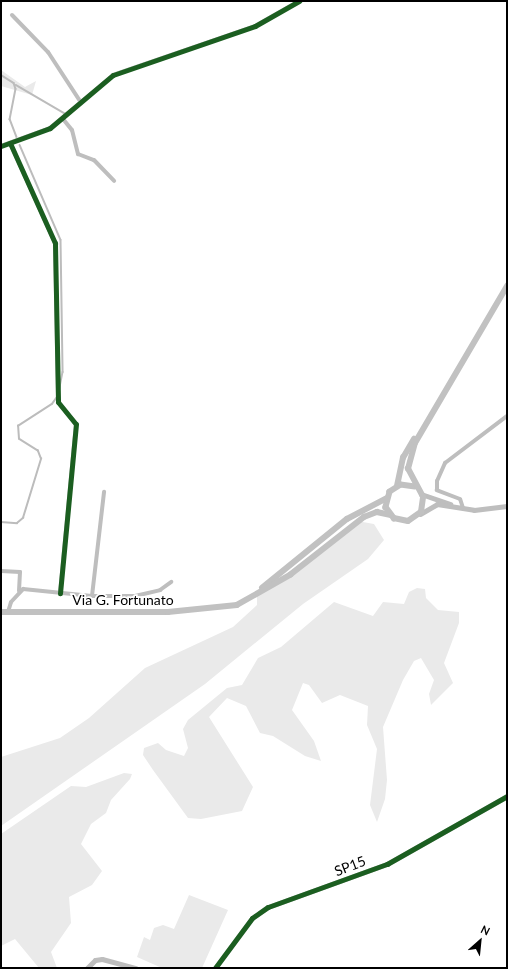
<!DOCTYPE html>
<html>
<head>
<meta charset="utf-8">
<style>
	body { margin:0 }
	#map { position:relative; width:508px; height:969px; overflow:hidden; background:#fff; font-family:Lato,sans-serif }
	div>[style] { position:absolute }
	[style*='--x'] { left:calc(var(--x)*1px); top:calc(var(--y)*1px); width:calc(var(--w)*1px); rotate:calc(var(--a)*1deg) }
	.green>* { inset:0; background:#eaeaea }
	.stream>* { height:1.5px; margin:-0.75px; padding:0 0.75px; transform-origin:0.75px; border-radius:0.75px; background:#bcbcbc }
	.minor>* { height:4px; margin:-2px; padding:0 2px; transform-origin:2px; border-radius:2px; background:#bebebe }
	.tertiary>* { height:5px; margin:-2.5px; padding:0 2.5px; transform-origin:2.5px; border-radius:2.5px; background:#bebebe }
	.secondary>* { height:5.5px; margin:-2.75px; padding:0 2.75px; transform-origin:2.75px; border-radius:2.75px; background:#c1c1c1 }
	.cycleway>* { height:5px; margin:-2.5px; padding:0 2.5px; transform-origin:2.5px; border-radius:2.5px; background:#1b5e20 }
	span { translate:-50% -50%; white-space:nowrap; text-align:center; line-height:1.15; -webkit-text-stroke:3.5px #fff; paint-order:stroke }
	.street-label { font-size:14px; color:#000 }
	.frame { position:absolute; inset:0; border:2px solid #000; pointer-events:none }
	.north { position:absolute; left:460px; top:921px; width:40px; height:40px; -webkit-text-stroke:3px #fff; paint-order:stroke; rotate:27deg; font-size:11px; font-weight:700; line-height:16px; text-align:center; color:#000 }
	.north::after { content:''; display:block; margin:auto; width:14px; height:18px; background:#000; clip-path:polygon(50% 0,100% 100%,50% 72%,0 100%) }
</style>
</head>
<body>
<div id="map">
	<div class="green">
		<div style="clip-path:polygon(1px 70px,25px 87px,36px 81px,32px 95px,1px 86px)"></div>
		<div style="clip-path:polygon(357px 521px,374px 524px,384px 540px,368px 559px,303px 604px,205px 684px,1px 826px,1px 757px,60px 738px,89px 718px,145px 668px,233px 627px,257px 605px,257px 596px)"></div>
		<div style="clip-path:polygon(417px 588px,425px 589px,426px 598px,438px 610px,459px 612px,459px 623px,444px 663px,453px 683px,431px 705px,429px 694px,434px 680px,421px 658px,414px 661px,403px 680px,383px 727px,387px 780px,385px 799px,377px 822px,370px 805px,377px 749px,367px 725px,368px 706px,340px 695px,322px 703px,309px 685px,303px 683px,292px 710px,314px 741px,321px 761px,305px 756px,273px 736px,260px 733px,246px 706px,227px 698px,209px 717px,253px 787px,242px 811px,201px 819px,188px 818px,153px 770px,143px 755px,144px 748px,158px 743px,166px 750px,184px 756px,188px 748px,183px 729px,188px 720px,227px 688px,242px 685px,258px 658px,281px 647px,334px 602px,373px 616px,383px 602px,404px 604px,409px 592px)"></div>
		<div style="clip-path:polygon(124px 773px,132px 774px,130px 779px,111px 800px,106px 813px,91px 824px,81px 844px,102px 871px,92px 885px,69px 897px,71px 923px,51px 952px,57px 968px,39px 968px,15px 939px,1px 946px,1px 834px,71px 786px,86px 787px)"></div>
		<div style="clip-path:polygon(189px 895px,228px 910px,202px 968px,162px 968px,137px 957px,144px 937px,150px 940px,154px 928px,163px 925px,174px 929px)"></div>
	</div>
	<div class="stream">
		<div style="--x:1;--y:75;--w:15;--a:32"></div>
		<div style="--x:14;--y:83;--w:6;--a:72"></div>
		<div style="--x:16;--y:89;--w:31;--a:101"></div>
		<div style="--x:10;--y:119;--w:19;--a:69"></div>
		<div style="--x:16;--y:85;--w:56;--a:30.3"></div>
		<div style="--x:20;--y:145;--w:103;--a:66.7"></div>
		<div style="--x:61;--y:240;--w:132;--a:89.1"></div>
		<div style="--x:63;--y:372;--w:20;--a:101"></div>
		<div style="--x:1;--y:522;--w:16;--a:4"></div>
		<div style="--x:17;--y:523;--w:8;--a:-40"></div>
		<div style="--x:23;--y:518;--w:62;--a:-73"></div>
		<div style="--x:41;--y:459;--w:9;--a:-111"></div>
		<div style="--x:38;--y:451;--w:22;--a:-148"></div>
		<div style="--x:19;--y:439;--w:13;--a:-94"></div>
		<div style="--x:18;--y:426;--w:40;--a:-32.9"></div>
		<div style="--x:52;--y:404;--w:9;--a:-54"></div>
	</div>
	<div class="minor">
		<div style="--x:12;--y:15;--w:52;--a:45.8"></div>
		<div style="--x:48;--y:52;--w:59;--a:56.9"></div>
		<div style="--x:63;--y:119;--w:14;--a:51"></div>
		<div style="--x:72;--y:130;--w:25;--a:76"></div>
		<div style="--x:78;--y:154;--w:17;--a:21"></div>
		<div style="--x:94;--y:160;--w:29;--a:46"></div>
		<div style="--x:10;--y:143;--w:110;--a:65.8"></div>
		<div style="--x:55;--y:243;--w:159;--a:88.9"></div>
		<div style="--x:58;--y:402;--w:28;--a:51"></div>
		<div style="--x:76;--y:424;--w:170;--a:95.4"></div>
		<div style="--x:1;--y:146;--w:52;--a:-20.2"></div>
		<div style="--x:50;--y:128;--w:82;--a:-40.1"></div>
		<div style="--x:113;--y:75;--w:150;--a:-19"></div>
		<div style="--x:255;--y:26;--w:51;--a:-29.6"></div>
		<div style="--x:463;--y:508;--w:9;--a:-108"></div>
		<div style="--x:460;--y:499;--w:25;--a:-159"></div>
		<div style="--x:437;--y:490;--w:9;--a:-90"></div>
		<div style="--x:437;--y:481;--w:20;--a:-66"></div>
		<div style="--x:445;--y:463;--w:78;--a:-37.2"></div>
		<div style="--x:1;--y:571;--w:19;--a:3"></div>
		<div style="--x:20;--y:572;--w:19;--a:93"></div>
		<div style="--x:92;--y:596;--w:105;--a:-83.4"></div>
		<div style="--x:8;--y:612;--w:10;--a:-73"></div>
		<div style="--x:11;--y:602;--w:18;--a:-47"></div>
		<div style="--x:23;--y:589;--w:69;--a:5.8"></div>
		<div style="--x:92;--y:596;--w:43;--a:0"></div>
		<div style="--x:135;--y:596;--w:26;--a:-13"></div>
		<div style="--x:160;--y:590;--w:14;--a:-36"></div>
	</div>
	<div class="tertiary">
		<div style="--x:421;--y:494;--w:31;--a:19"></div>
		<div style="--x:420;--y:514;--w:20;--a:-30"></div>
		<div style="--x:437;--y:504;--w:37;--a:9"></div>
		<div style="--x:474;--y:510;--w:33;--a:-7"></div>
		<div style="--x:87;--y:968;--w:11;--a:-45"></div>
		<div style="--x:95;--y:960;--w:7;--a:-8"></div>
		<div style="--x:102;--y:959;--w:35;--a:15"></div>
		<div style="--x:215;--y:968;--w:62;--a:-53.5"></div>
		<div style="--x:252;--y:918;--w:19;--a:-35"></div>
		<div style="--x:268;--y:907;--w:127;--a:-19.9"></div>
		<div style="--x:387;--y:864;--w:138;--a:-29.5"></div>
	</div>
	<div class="secondary">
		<div style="--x:397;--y:486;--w:29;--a:-78"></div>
		<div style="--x:403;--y:458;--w:22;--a:-60"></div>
		<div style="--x:415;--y:487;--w:14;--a:-172"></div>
		<div style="--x:401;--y:485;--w:13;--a:148"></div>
		<div style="--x:390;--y:492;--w:16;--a:105"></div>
		<div style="--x:386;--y:507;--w:14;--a:54"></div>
		<div style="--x:394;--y:518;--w:14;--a:12"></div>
		<div style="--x:408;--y:521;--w:16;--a:-35"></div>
		<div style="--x:421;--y:512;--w:15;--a:-82"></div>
		<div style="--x:423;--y:497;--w:32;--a:-118"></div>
		<div style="--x:408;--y:469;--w:27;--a:-75"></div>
		<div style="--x:415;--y:443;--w:182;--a:-59.6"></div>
		<div style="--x:262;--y:588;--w:109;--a:-39.1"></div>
		<div style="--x:347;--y:519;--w:45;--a:-27.7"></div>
		<div style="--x:1;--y:612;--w:167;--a:0"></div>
		<div style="--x:168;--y:612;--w:69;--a:-5.8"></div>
		<div style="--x:237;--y:605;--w:61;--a:-29.5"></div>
		<div style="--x:290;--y:575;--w:94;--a:-38.1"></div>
		<div style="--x:364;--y:517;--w:14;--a:-21"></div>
		<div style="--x:377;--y:512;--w:14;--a:12"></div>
	</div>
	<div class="cycleway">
		<div style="--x:10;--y:143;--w:110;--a:65.8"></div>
		<div style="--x:55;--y:243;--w:159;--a:88.9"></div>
		<div style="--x:58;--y:402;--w:28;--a:51"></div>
		<div style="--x:76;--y:424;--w:170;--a:95.4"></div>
		<div style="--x:1;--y:146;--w:52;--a:-20.2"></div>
		<div style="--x:50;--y:128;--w:82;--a:-40.1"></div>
		<div style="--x:113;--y:75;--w:150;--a:-19"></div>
		<div style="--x:255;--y:26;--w:51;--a:-29.6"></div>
		<div style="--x:215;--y:968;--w:62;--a:-53.5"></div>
		<div style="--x:252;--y:918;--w:19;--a:-35"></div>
		<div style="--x:268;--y:907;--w:127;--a:-19.9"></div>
		<div style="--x:387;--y:864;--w:138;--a:-29.5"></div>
	</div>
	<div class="street-label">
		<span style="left:123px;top:600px">Via G. Fortunato</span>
		<span style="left:350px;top:866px;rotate:-21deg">SP15</span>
	</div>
	<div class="frame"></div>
	<div class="north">N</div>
</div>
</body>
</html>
